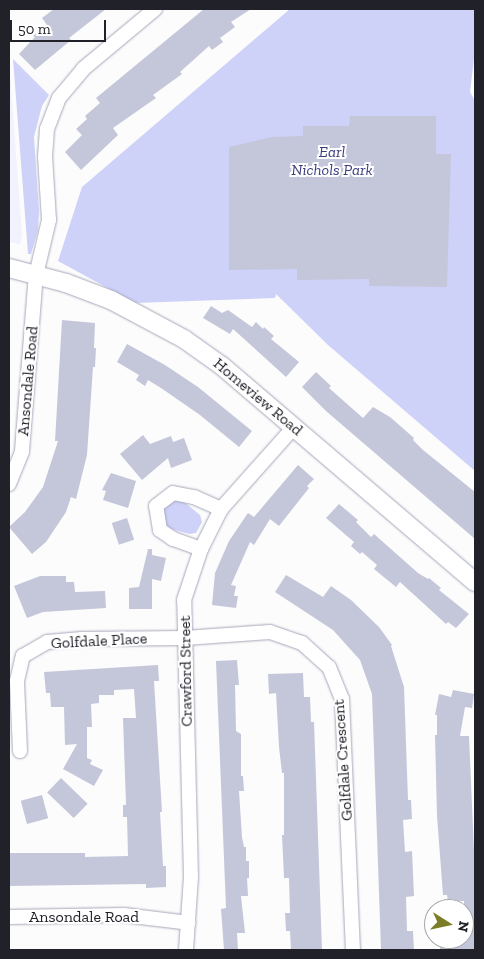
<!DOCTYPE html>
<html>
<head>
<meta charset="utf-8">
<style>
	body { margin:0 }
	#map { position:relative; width:484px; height:959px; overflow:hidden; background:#fcfcfc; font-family:"Zilla Slab",serif }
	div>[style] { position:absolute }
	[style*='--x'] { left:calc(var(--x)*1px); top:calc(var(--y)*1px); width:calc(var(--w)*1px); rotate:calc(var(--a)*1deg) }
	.built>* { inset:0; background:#f1f2fd }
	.green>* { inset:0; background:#ced2f8 }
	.building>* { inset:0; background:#c4c6da; transform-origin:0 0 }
	.roads { filter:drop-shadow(0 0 1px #a5a7ba) drop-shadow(0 0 1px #a5a7ba) }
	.minor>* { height:14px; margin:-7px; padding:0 7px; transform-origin:7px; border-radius:7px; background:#fff }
	.tertiary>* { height:18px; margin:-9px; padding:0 9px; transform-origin:9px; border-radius:9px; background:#fff }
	span { translate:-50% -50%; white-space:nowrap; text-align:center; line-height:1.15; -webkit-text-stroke:4px #fff; paint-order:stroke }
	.park-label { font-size:16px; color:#3c3c7d; font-style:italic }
	.street-label { font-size:16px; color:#202129 }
	.frame { position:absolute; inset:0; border:10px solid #202129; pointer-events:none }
	.north { position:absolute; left:424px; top:899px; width:50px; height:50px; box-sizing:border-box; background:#fff; border:1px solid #a6a6a9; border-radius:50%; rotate:100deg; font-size:14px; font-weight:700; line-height:20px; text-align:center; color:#202129 }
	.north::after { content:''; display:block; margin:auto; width:18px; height:22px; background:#7b7e27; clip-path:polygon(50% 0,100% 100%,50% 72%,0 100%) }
	.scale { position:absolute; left:10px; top:20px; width:96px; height:22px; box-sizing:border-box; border:2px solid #202129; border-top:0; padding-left:6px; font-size:15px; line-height:18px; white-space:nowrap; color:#202129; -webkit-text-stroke:4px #fff; paint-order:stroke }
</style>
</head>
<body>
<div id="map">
	<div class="built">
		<div style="clip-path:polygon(9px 59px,22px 235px,20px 244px,9px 242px)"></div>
	</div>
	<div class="green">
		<div style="clip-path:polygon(290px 9px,475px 9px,475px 51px,470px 92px,475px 101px,475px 471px,328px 345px,276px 294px,275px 298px,135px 303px,58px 261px,82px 187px)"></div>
		<div style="clip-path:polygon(13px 59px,49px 95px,42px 106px,34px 137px,39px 210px,38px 230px,31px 254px,28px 254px)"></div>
		<div style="clip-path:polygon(175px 499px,182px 500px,200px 515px,202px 522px,196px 533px,190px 534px,174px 530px,168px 528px,164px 523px,163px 508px)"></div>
	</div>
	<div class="building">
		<div style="clip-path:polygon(54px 9px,106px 9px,69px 38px,71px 40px,35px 70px,19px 54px,35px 37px,33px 36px,47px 25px,42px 18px)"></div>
		<div style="clip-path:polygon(204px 9px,251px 9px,231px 22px,235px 27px,220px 38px,223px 42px,212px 50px,209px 46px,180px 72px,182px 74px,153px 95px,156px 98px,113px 128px,118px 135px,81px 170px,65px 152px,82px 135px,76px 129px,87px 119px,85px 116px,100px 103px,96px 98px)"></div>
		<div style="clip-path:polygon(350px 116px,436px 116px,436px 154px,451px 154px,447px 287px,369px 286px,369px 279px,297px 280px,297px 269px,229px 270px,229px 147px,272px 137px,303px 136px,303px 126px,349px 126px)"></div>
		<div style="clip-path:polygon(211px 306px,222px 313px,228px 310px,252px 327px,256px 322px,263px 329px,264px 327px,274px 336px,271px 339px,299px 362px,286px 377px,233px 329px,230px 334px,203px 318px)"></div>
		<div style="clip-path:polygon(62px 320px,95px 323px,94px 348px,96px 348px,95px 367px,93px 367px,87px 455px,76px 499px,71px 497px,66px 512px,46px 542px,32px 554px,9px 527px,25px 512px,43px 487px,58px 441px,55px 441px)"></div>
		<div style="clip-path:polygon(127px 344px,165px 365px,198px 387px,252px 431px,239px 447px,200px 415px,161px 388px,148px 380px,145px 386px,136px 380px,139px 375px,117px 362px)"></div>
		<div style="clip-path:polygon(316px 372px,331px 386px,329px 388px,363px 418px,373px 407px,390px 417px,414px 438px,413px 440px,423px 450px,475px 492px,475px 539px,326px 411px,302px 387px)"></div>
		<div style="clip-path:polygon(143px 435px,150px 444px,171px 436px,173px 442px,184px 438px,192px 460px,171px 468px,168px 458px,142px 480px,120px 454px)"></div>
		<div style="clip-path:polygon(298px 465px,314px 479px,307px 486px,309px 488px,279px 526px,270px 519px,254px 545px,250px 542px,231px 585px,236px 586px,234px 596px,238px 596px,236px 608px,212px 605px,215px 573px,229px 541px,248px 513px,254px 517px)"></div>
		<div style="clip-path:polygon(111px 473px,136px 481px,128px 508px,103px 500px,106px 491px,102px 490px)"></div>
		<div style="clip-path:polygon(339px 504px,358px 520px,356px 522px,371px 537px,374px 534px,418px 573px,428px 579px,429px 578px,441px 588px,439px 590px,469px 614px,456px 628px,448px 622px,446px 624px,400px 582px,396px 587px,374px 569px,377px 565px,362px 552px,360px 554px,351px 546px,354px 542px,326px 518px)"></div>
		<div style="left:127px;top:518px;width:23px;height:16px;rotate:72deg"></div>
		<div style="clip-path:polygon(148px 549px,152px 549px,152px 555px,166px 558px,161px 581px,152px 579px,152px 609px,129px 609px,129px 588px,139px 587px)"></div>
		<div style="clip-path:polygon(286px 575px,323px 597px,331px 586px,351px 600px,379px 627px,392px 645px,391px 646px,404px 687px,408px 800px,411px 800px,412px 819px,403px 820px,405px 852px,412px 851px,414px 896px,406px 897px,407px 931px,413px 931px,414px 950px,381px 949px,372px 694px,360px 660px,333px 630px,275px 592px)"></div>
		<div style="clip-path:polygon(40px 576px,66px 576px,66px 582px,74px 582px,75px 592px,105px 591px,106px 608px,43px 612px,27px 618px,14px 586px)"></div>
		<div style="clip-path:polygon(237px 660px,239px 685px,235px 685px,236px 731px,241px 734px,241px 776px,243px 776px,244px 791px,239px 791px,242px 837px,244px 847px,246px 847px,246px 861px,249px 861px,249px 878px,247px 878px,248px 896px,241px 896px,245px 933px,237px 933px,238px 950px,224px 950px,221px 909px,226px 908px,216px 661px)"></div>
		<div style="clip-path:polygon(158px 665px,159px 681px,154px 681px,162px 812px,160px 812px,163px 866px,166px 866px,166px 887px,146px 888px,146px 884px,9px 886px,9px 853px,85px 853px,85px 857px,128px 856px,127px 817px,123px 817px,123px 805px,126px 805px,123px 718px,136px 718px,134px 689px,114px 690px,114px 695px,99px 695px,99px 703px,91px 704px,92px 727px,87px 727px,87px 758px,92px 760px,90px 764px,103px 770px,94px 786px,63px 769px,77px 744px,65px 745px,64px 707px,51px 707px,50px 693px,46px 693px,44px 672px)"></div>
		<div style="clip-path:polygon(303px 673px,304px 697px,310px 697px,311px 722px,314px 722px,322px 950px,291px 950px,290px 931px,286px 931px,285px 913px,290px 913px,289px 878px,284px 878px,282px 835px,284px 835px,284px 773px,282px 773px,279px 747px,276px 693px,269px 694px,268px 674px)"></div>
		<div style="clip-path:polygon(453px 690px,474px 694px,472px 708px,465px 707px,460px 736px,469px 736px,475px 874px,475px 950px,440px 950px,440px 939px,464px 939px,464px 901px,448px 902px,447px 895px,443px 895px,437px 816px,435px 735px,437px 735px,437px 715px,435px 715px,439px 694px,451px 697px)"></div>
		<div style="left:61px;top:778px;width:37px;height:20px;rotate:44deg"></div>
		<div style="left:42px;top:795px;width:24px;height:22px;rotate:75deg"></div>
	</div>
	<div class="roads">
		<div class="minor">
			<div style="--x:9;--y:484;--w:35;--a:-68"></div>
			<div style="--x:22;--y:451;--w:177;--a:-85.5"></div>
			<div style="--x:36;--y:275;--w:57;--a:-76.7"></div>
			<div style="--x:49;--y:220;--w:63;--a:-93.6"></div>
			<div style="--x:45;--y:157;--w:28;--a:-86"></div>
			<div style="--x:47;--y:129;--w:33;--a:-69"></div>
			<div style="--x:59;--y:98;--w:38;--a:-50"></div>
			<div style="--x:83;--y:69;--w:94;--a:-39.8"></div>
			<div style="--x:201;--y:549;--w:30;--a:-160"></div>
			<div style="--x:173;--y:539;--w:16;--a:-145"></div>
			<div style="--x:160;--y:530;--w:24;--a:-99"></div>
			<div style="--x:156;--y:506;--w:21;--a:-37"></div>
			<div style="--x:173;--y:493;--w:21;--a:11"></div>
			<div style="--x:194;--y:497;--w:30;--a:24"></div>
			<div style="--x:20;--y:751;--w:70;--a:-92.5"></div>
			<div style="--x:17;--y:681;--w:26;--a:-77"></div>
			<div style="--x:23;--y:656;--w:28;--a:-30"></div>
			<div style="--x:47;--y:642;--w:35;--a:-5"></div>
			<div style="--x:82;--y:639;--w:103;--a:-0.6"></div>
			<div style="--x:185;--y:638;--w:85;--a:-4"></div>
			<div style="--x:270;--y:632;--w:34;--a:19"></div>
			<div style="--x:302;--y:643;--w:36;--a:42"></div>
			<div style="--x:329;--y:667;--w:35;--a:68"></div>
			<div style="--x:342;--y:699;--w:251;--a:87.5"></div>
			<div style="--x:9;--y:917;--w:115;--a:-1"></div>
			<div style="--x:124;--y:915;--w:65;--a:7"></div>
			<div style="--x:186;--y:950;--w:73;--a:-86.1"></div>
			<div style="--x:191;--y:877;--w:277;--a:-91.4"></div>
			<div style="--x:184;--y:600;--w:54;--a:-71.6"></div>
			<div style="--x:201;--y:549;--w:45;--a:-63.4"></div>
			<div style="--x:221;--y:509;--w:110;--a:-48.3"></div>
		</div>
		<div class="tertiary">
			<div style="--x:9;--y:268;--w:59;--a:14.7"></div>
			<div style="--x:66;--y:283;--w:48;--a:20.7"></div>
			<div style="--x:111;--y:300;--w:83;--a:28.1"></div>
			<div style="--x:184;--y:339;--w:47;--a:35.4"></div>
			<div style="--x:222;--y:366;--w:333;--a:40.5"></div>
		</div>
	</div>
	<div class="park-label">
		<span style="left:332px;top:161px">Earl<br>Nichols Park</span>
	</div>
	<div class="street-label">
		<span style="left:28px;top:381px;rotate:-85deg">Ansondale Road</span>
		<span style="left:258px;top:397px;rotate:40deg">Homeview Road</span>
		<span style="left:99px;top:641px;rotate:-3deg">Golfdale Place</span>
		<span style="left:186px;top:671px;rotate:-91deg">Crawford Street</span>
		<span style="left:343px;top:760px;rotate:-94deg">Golfdale Crescent</span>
		<span style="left:84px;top:917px">Ansondale Road</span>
	</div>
	<div class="frame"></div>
	<div class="north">N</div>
	<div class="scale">50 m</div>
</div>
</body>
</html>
